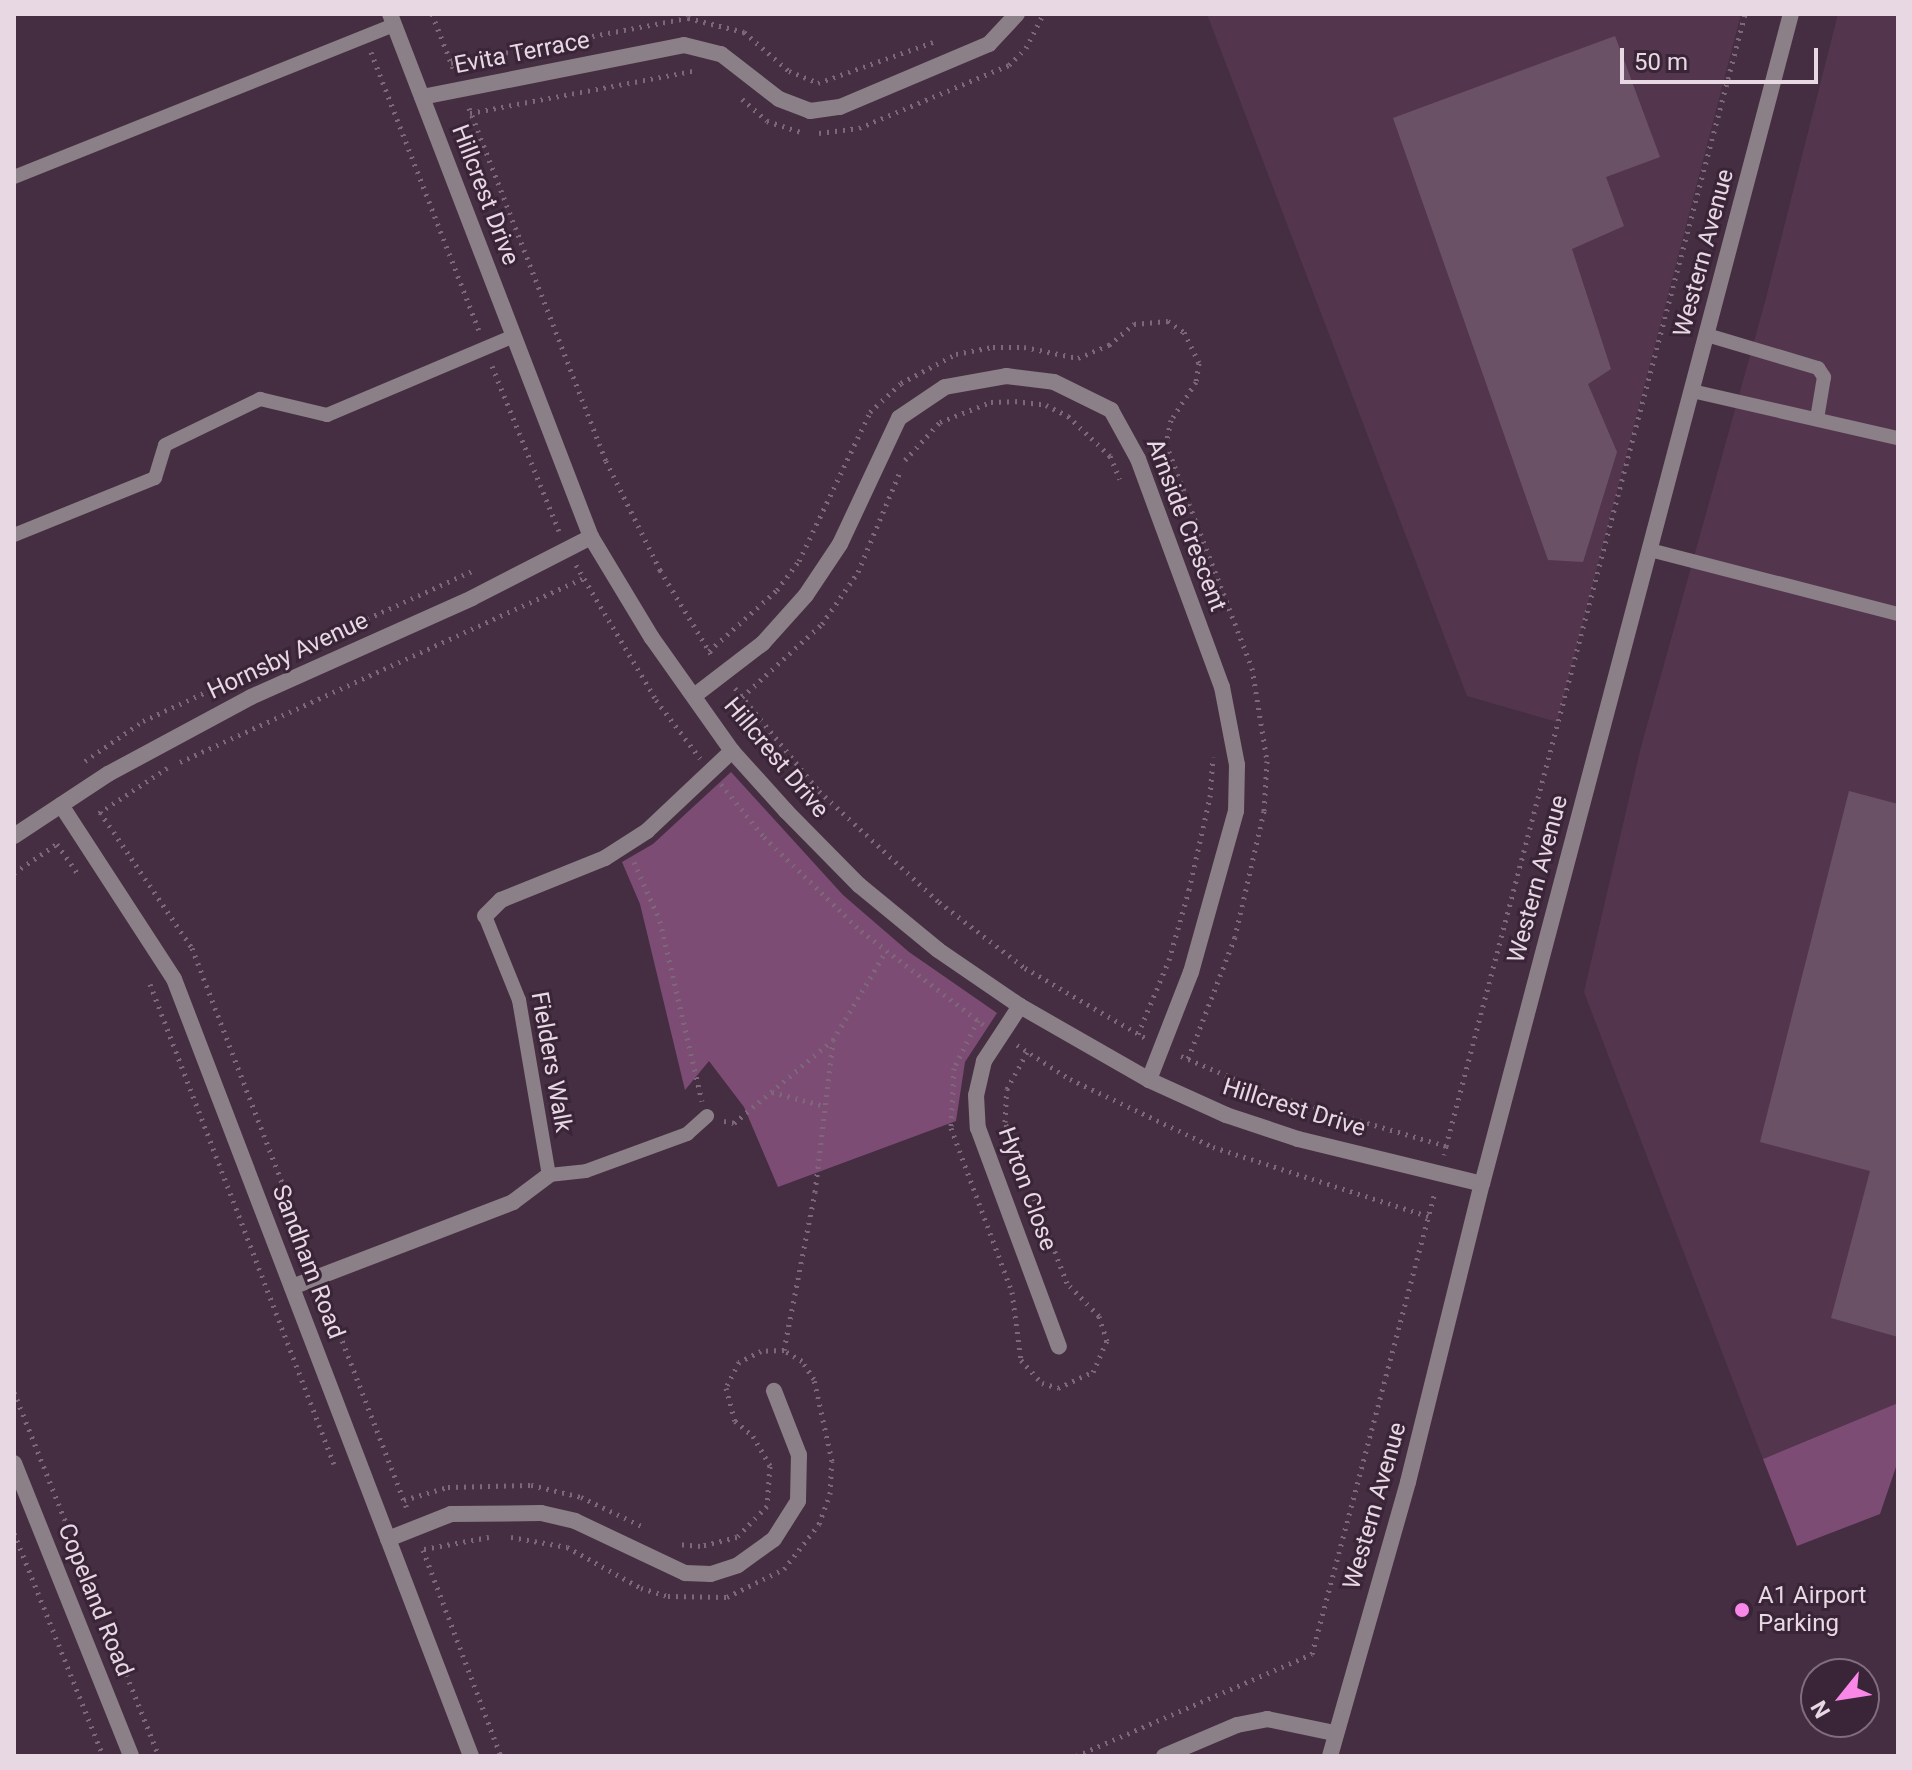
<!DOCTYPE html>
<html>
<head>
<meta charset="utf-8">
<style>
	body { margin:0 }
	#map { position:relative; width:1912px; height:1770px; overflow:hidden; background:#452e41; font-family:Roboto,sans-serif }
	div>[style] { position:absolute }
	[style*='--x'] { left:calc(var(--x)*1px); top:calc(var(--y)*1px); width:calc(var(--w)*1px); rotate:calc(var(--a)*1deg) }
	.built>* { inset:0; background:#53364e }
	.green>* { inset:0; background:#7d4c75 }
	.building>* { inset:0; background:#6b5166 }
	.path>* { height:5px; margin-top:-2.5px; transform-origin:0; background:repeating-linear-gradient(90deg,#7c6878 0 2px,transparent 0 8px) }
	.lane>* { height:14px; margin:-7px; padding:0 7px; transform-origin:7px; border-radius:7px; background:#8b7f88 }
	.street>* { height:16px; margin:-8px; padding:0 8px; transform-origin:8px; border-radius:8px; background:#8b7f88 }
	.dots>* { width:22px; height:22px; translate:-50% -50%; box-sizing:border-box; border:4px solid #3a2437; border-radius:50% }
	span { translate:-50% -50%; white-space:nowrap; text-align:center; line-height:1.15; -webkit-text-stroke:6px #3a2437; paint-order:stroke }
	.street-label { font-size:24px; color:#e7d8e4 }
	.poi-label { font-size:24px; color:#e7d8e4 }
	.left { translate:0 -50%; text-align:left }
	.frame { position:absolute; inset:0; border:16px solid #e7d8e4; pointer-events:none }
	.north { position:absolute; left:1800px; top:1658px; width:80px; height:80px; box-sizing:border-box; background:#3a2437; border:2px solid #7f6c7c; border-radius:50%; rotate:240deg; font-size:22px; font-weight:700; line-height:32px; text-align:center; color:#e7d8e4 }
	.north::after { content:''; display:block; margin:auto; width:28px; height:36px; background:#f987e8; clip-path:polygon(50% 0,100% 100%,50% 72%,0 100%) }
	.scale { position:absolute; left:1620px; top:48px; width:198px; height:36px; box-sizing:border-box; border:4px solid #e7d8e4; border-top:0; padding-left:10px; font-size:24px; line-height:28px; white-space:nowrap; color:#e7d8e4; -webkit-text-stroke:6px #3a2437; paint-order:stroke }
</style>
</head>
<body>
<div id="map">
	<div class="built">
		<div style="clip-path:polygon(1207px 14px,1741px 14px,1557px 722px,1467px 696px)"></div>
		<div style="clip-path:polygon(1838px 14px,1898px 14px,1898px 1403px,1763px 1459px,1584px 992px,1641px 747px,1765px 302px)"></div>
	</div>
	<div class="green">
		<div style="clip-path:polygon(731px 772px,843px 895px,909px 952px,997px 1013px,965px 1062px,956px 1121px,778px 1187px,744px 1107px,709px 1061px,685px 1090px,640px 904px,622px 862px,653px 844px)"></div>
		<div style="clip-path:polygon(1898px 1403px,1898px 1461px,1880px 1514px,1797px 1546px,1763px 1459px)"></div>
	</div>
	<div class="building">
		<div style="clip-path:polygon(1615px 36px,1660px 157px,1606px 177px,1624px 226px,1572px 249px,1611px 369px,1588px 384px,1617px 452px,1583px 562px,1548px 560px,1393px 118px)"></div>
		<div style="clip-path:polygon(1849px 791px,1898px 804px,1898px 1337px,1831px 1318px,1870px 1171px,1760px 1142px)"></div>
	</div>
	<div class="path">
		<div style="--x:432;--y:14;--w:63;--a:68.7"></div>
		<div style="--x:371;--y:52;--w:298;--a:68.8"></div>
		<div style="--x:451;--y:63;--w:241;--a:-10.8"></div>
		<div style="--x:688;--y:18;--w:58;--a:14"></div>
		<div style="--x:744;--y:32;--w:60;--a:40.9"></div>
		<div style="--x:789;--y:71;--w:31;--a:22"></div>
		<div style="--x:818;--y:83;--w:122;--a:-19.6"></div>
		<div style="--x:742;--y:99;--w:33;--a:41"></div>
		<div style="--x:767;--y:121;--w:36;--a:18"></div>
		<div style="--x:469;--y:108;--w:379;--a:68.8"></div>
		<div style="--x:606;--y:461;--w:122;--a:63.6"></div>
		<div style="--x:660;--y:570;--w:102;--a:58.7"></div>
		<div style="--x:470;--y:113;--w:227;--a:-10.7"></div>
		<div style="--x:819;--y:133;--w:40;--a:-7.1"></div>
		<div style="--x:859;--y:128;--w:163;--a:-22.8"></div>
		<div style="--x:1009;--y:65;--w:24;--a:-45"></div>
		<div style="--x:1026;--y:48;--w:38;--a:-63"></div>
		<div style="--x:492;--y:366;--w:178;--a:67.9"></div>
		<div style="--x:905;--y:460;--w:52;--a:-47.4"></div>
		<div style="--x:940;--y:422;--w:55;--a:-21.4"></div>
		<div style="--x:991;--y:402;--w:24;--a:-2"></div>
		<div style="--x:1015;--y:401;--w:31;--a:7"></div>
		<div style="--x:1046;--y:405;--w:25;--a:27"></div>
		<div style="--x:1068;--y:416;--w:58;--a:43.6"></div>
		<div style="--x:1110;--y:456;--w:25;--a:67"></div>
		<div style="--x:576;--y:565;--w:157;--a:59.3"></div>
		<div style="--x:656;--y:700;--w:73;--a:52.8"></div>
		<div style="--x:360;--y:622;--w:125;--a:-24.5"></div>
		<div style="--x:709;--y:651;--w:91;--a:-41.9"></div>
		<div style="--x:777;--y:590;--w:36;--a:-53"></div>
		<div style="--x:799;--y:561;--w:165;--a:-64.5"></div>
		<div style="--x:870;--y:412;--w:42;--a:-43.1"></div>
		<div style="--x:901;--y:383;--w:62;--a:-27.8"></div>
		<div style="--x:956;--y:354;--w:38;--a:-11"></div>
		<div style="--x:993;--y:347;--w:31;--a:0"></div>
		<div style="--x:1024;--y:347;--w:55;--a:11.5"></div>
		<div style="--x:1078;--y:358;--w:34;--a:-23"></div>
		<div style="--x:1109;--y:345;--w:33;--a:-40"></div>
		<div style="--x:1134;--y:324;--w:34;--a:-5"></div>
		<div style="--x:1168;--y:321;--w:19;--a:35"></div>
		<div style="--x:1184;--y:332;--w:34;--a:64"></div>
		<div style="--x:1199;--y:363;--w:19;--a:99"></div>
		<div style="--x:1196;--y:382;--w:45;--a:123.3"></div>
		<div style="--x:1171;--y:420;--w:25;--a:102"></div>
		<div style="--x:1166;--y:444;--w:240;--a:69"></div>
		<div style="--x:1252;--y:668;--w:94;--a:80.8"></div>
		<div style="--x:1267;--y:761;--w:50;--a:93.4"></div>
		<div style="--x:1264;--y:811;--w:129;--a:103"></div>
		<div style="--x:1235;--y:937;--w:131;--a:111.1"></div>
		<div style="--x:735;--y:688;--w:133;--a:50.8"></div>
		<div style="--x:819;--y:791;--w:163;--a:42.8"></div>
		<div style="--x:939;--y:902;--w:108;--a:37.5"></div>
		<div style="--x:1025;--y:968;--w:141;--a:30.2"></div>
		<div style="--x:742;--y:697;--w:108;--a:-42.4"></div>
		<div style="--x:822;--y:624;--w:63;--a:-55.3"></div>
		<div style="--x:858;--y:572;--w:112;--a:-67.3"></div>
		<div style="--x:85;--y:761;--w:70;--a:-34.6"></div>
		<div style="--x:143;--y:721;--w:96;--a:-24.7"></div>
		<div style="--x:180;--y:762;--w:443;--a:-24.5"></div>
		<div style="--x:721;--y:784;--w:68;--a:50.9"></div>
		<div style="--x:764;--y:837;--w:135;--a:44.1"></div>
		<div style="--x:861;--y:931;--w:155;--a:37.4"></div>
		<div style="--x:100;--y:812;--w:164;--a:55.9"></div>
		<div style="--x:192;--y:948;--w:335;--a:69"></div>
		<div style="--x:99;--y:813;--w:82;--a:-33.5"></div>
		<div style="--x:57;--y:844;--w:38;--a:55"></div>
		<div style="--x:634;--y:862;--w:64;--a:66.2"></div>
		<div style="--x:660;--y:921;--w:185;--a:76.9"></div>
		<div style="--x:14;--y:873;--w:53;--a:-34.3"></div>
		<div style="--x:150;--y:984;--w:514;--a:69.03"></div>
		<div style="--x:978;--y:1020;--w:54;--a:116.6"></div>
		<div style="--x:954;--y:1068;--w:60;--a:92.9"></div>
		<div style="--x:951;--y:1128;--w:175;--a:69.6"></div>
		<div style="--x:1012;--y:1292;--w:69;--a:82.5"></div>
		<div style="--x:1021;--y:1360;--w:31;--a:48"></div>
		<div style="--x:1042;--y:1383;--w:17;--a:17"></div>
		<div style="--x:1058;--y:1388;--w:38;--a:-25"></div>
		<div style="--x:1093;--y:1372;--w:34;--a:-66"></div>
		<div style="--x:1107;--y:1341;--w:26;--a:-108"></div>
		<div style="--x:1099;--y:1316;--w:46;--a:-134.1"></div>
		<div style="--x:1067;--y:1283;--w:173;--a:-111.1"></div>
		<div style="--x:1005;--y:1122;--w:33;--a:-87"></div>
		<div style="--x:1007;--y:1089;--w:42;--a:-61.6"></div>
		<div style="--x:1138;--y:1034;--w:80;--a:-67.3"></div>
		<div style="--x:1169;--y:960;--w:73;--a:-74.1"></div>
		<div style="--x:1189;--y:890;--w:95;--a:-77.3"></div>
		<div style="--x:1210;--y:797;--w:40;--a:-85.7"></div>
		<div style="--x:1017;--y:1045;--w:63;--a:32.7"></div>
		<div style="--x:1070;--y:1079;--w:158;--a:25.4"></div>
		<div style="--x:1213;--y:1147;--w:226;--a:17.8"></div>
		<div style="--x:1181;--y:1056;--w:102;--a:23.1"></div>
		<div style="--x:1275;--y:1096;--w:178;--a:16.3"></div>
		<div style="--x:1446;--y:1146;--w:9;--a:103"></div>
		<div style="--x:772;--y:1092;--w:55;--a:14.8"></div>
		<div style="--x:724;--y:1121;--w:10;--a:11"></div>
		<div style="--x:734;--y:1123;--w:129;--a:-40"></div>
		<div style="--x:833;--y:1040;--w:104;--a:-59.2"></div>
		<div style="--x:1446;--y:1146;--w:1171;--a:-75.2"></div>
		<div style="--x:325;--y:1296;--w:230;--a:68.9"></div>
		<div style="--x:784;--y:1350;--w:161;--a:-78.9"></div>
		<div style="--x:815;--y:1192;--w:152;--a:-83.2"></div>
		<div style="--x:14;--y:1392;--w:392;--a:68.3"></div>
		<div style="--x:404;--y:1500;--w:46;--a:-16.5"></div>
		<div style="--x:448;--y:1487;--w:83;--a:-1.4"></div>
		<div style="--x:531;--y:1485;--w:51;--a:13.5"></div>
		<div style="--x:581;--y:1497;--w:70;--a:25.5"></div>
		<div style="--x:14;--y:1533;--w:240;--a:68.2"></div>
		<div style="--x:511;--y:1537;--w:57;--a:10.1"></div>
		<div style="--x:567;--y:1547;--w:85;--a:29"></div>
		<div style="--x:641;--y:1588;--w:28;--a:17"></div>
		<div style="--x:668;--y:1596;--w:59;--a:1"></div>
		<div style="--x:727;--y:1597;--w:64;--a:-26.2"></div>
		<div style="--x:784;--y:1569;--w:57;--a:-52.1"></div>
		<div style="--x:819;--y:1524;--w:32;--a:-70"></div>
		<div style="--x:830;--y:1494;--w:33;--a:-87"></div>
		<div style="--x:832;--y:1461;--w:84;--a:-102.4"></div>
		<div style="--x:814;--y:1379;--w:22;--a:-124"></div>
		<div style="--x:802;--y:1361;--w:21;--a:-149"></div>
		<div style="--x:784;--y:1350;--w:23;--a:178"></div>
		<div style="--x:761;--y:1351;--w:25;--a:153"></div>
		<div style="--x:739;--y:1362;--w:29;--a:117"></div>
		<div style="--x:726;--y:1388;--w:34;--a:75"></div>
		<div style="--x:735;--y:1421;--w:23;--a:40"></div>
		<div style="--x:753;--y:1436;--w:34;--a:60"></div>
		<div style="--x:770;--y:1466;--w:40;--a:94.3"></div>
		<div style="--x:767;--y:1506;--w:43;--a:134.1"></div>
		<div style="--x:737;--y:1537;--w:38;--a:166"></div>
		<div style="--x:700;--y:1546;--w:22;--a:-175"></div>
		<div style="--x:424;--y:1549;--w:66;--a:-10.5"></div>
		<div style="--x:423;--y:1550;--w:220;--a:69.3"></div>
		<div style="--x:1076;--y:1756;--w:257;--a:-23.4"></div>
		<div style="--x:1312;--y:1654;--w:478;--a:-75.1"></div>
	</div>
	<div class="lane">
		<div style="--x:14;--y:177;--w:409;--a:-21.8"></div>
		<div style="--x:1707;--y:335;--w:116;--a:16.6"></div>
		<div style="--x:1818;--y:368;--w:11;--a:56"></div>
		<div style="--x:1824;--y:377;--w:43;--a:99.5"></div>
		<div style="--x:1692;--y:391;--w:211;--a:12.9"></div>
		<div style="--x:14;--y:535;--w:152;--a:-22"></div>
		<div style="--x:155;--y:478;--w:34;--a:-73"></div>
		<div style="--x:165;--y:445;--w:106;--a:-25.8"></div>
		<div style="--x:260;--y:399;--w:69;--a:13.4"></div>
		<div style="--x:327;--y:415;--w:201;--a:-22.9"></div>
		<div style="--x:1650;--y:550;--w:256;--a:14.5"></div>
		<div style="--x:485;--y:916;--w:91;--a:68"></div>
		<div style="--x:519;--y:1000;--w:178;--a:80.3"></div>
		<div style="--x:549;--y:1175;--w:37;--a:-6"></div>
		<div style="--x:586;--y:1171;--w:108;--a:-20.1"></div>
		<div style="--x:687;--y:1134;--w:27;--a:-42"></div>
	</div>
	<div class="street">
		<div style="--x:390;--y:14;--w:560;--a:68.98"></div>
		<div style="--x:591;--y:537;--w:118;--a:58.9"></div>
		<div style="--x:652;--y:638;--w:138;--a:54.7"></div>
		<div style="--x:732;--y:751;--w:81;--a:48"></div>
		<div style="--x:786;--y:811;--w:104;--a:45.4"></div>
		<div style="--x:859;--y:885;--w:102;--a:39.4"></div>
		<div style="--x:938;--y:950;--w:99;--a:34.3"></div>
		<div style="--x:1020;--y:1006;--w:149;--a:29.8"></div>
		<div style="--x:1149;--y:1080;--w:85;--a:24.4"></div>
		<div style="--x:1226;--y:1115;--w:76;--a:18.4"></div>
		<div style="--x:1298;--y:1139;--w:189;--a:13.7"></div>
		<div style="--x:422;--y:97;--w:267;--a:-11.2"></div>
		<div style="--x:684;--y:45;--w:38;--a:14"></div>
		<div style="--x:721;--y:54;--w:73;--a:37.8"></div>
		<div style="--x:779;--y:99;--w:33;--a:21"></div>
		<div style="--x:810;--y:111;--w:30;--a:-8"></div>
		<div style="--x:840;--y:107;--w:162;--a:-22.9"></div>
		<div style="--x:989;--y:44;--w:41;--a:-47"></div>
		<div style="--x:694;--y:696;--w:87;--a:-37.5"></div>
		<div style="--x:763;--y:643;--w:64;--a:-48.1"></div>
		<div style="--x:806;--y:595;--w:61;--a:-56.3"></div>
		<div style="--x:840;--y:544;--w:139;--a:-64.9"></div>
		<div style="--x:899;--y:418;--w:55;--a:-34"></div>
		<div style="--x:945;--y:387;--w:62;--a:-10.2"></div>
		<div style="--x:1006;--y:376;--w:48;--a:7.1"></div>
		<div style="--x:1054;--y:382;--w:64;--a:26.2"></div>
		<div style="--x:1111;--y:410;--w:56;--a:61.1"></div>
		<div style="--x:1138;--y:459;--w:243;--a:69.8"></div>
		<div style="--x:1222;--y:687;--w:79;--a:79.1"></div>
		<div style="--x:1237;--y:765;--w:46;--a:91.2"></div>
		<div style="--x:1236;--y:811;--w:167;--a:105.6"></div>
		<div style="--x:1191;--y:972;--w:116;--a:111.3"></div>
		<div style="--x:61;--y:805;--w:207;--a:57"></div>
		<div style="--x:174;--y:979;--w:832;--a:69.08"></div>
		<div style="--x:14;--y:836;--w:113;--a:-33.4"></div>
		<div style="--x:108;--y:774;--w:162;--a:-28.3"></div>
		<div style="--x:251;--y:697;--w:242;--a:-24.1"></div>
		<div style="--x:472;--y:598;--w:134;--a:-27.1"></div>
		<div style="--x:485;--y:916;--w:23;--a:-45"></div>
		<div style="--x:501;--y:900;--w:112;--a:-22"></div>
		<div style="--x:605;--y:858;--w:50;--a:-32.7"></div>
		<div style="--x:647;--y:831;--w:117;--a:-43.3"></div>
		<div style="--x:1020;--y:1006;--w:66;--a:123.2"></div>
		<div style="--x:984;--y:1061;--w:35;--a:103"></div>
		<div style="--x:976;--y:1095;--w:33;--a:87"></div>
		<div style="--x:978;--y:1128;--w:233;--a:69.7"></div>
		<div style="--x:292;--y:1287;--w:237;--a:-21"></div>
		<div style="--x:513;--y:1202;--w:45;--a:-36.9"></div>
		<div style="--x:14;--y:1463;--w:315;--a:68.2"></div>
		<div style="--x:388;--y:1539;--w:68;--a:-21.6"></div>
		<div style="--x:451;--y:1514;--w:90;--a:-0.6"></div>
		<div style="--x:541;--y:1513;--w:35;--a:13"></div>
		<div style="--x:575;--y:1521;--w:122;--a:25.3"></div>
		<div style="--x:685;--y:1573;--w:26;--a:2"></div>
		<div style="--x:711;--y:1574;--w:28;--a:-18"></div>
		<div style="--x:738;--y:1565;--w:44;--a:-35.8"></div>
		<div style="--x:774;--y:1539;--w:45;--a:-57.7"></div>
		<div style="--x:798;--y:1501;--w:46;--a:-88.8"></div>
		<div style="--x:799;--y:1455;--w:69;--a:-111.3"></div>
		<div style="--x:1164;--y:1756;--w:79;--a:-23"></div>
		<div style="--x:1237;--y:1725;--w:31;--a:-11"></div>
		<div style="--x:1267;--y:1719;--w:68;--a:11.8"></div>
		<div style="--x:1330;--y:1756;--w:285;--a:-74.1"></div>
		<div style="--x:1408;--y:1482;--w:307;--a:-76.1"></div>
		<div style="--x:1482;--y:1184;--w:1210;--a:-75.21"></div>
	</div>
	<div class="dots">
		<div style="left:1742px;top:1610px;background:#f987e8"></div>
	</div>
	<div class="street-label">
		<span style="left:522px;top:53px;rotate:-11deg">Evita Terrace</span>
		<span style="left:485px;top:195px;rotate:69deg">Hillcrest Drive</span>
		<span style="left:1704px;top:253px;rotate:-75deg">Western Avenue</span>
		<span style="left:1186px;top:525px;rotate:69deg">Arnside Crescent</span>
		<span style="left:288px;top:656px;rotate:-25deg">Hornsby Avenue</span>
		<span style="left:776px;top:758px;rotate:50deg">Hillcrest Drive</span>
		<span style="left:1538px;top:879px;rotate:-75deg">Western Avenue</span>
		<span style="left:551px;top:1062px;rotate:80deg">Fielders Walk</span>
		<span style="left:1294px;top:1108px;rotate:17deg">Hillcrest Drive</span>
		<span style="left:1027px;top:1189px;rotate:70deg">Hyton Close</span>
		<span style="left:308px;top:1262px;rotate:69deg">Sandham Road</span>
		<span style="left:1375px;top:1506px;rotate:-74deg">Western Avenue</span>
		<span style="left:95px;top:1600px;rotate:68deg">Copeland Road</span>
	</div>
	<div class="poi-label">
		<span class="left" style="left:1758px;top:1610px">A1 Airport<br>Parking</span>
	</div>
	<div class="frame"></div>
	<div class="north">N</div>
	<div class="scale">50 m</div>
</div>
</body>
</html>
